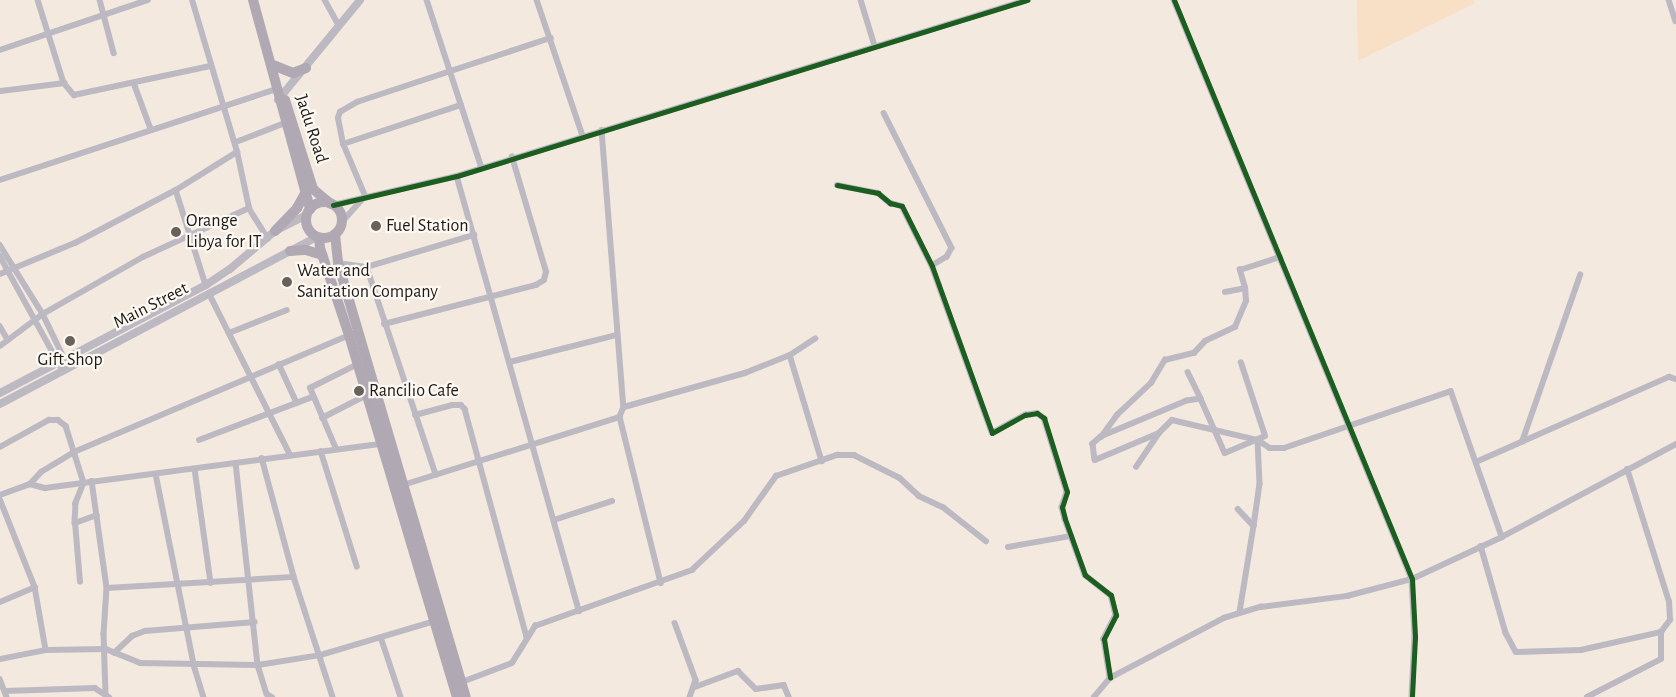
<!DOCTYPE html>
<html>
<head>
<meta charset="utf-8">
<style>
	body { margin:0 }
	#map { position:relative; width:1676px; height:697px; overflow:hidden; background:#f3e9de; font-family:"Alegreya Sans",sans-serif }
	div>[style] { position:absolute }
	[style*='--x'] { left:calc(var(--x)*1px); top:calc(var(--y)*1px); width:calc(var(--w)*1px); rotate:calc(var(--a)*1deg) }
	.green>* { inset:0; background:#f7e0c6 }
	.minor>* { height:5.5px; margin:-2.75px; padding:0 2.75px; transform-origin:2.75px; border-radius:2.75px; background:#bdb9c2 }
	.tertiary>* { height:8px; margin:-4px; padding:0 4px; transform-origin:4px; border-radius:4px; background:#bdb9c2 }
	.trunk>* { height:10px; margin:-5px; padding:0 5px; transform-origin:5px; border-radius:5px; background:#b0a9b4 }
	.trunk>.ring { margin:-5px; padding:0; box-sizing:content-box; background:none; border:10px solid #b0a9b4; border-radius:50% }
	.cycleway>* { height:5px; margin:-2.5px; padding:0 2.5px; transform-origin:2.5px; border-radius:2.5px; background:#1b5e20 }
	.dots>* { width:14px; height:14px; translate:-50% -50%; box-sizing:border-box; border:2px solid #fcf9f5; border-radius:50% }
	span { translate:-50% -50%; white-space:nowrap; text-align:center; line-height:1.15; -webkit-text-stroke:4.5px #fcf9f5; paint-order:stroke }
	.street-label { font-size:18px; color:#201a13 }
	.poi-label { font-size:18px; color:#201a13 }
	.left { translate:0 -50%; text-align:left }
</style>
</head>
<body>
<div id="map">
	<div class="green">
		<div style="clip-path:polygon(1357px 0,1473px 0,1475px 3px,1358px 61px)"></div>
	</div>
	<div class="minor">
		<div style="--x:38;--y:0;--w:87;--a:72.6"></div>
		<div style="--x:64;--y:83;--w:16;--a:50"></div>
		<div style="--x:74;--y:95;--w:139;--a:-12"></div>
		<div style="--x:100;--y:0;--w:55;--a:75.2"></div>
		<div style="--x:325;--y:0;--w:29;--a:61"></div>
		<div style="--x:427;--y:0;--w:177;--a:71.9"></div>
		<div style="--x:537;--y:0;--w:144;--a:71.3"></div>
		<div style="--x:861;--y:0;--w:48;--a:73.1"></div>
		<div style="--x:1174;--y:0;--w:626;--a:67.65"></div>
		<div style="--x:1412;--y:579;--w:58;--a:87"></div>
		<div style="--x:1415;--y:637;--w:60;--a:92.9"></div>
		<div style="--x:1669;--y:0;--w:22;--a:72"></div>
		<div style="--x:0;--y:50;--w:156;--a:-18.7"></div>
		<div style="--x:134;--y:83;--w:49;--a:69.7"></div>
		<div style="--x:1;--y:91;--w:64;--a:-7.2"></div>
		<div style="--x:884;--y:113;--w:151;--a:63.3"></div>
		<div style="--x:952;--y:248;--w:10;--a:119"></div>
		<div style="--x:947;--y:257;--w:17;--a:149"></div>
		<div style="--x:602;--y:130;--w:278;--a:85.5"></div>
		<div style="--x:624;--y:407;--w:11;--a:112"></div>
		<div style="--x:620;--y:417;--w:171;--a:76.1"></div>
		<div style="--x:236;--y:142;--w:53;--a:-21.2"></div>
		<div style="--x:343;--y:144;--w:124;--a:-18.3"></div>
		<div style="--x:457;--y:176;--w:452;--a:74.3"></div>
		<div style="--x:0;--y:180;--w:291;--a:-18.2"></div>
		<div style="--x:837;--y:185;--w:42;--a:11"></div>
		<div style="--x:878;--y:193;--w:16;--a:40"></div>
		<div style="--x:890;--y:203;--w:12;--a:14"></div>
		<div style="--x:902;--y:206;--w:67;--a:63.4"></div>
		<div style="--x:932;--y:266;--w:177;--a:70.2"></div>
		<div style="--x:992;--y:433;--w:38;--a:-29"></div>
		<div style="--x:1025;--y:415;--w:12;--a:-9"></div>
		<div style="--x:1037;--y:413;--w:9;--a:36"></div>
		<div style="--x:1044;--y:418;--w:77;--a:72.7"></div>
		<div style="--x:1067;--y:492;--w:16;--a:108"></div>
		<div style="--x:1062;--y:507;--w:12;--a:76"></div>
		<div style="--x:1065;--y:519;--w:59;--a:70.3"></div>
		<div style="--x:1085;--y:575;--w:33;--a:38"></div>
		<div style="--x:1111;--y:595;--w:21;--a:76"></div>
		<div style="--x:1116;--y:615;--w:27;--a:117"></div>
		<div style="--x:1104;--y:639;--w:39;--a:81"></div>
		<div style="--x:176;--y:190;--w:100;--a:72.5"></div>
		<div style="--x:365;--y:196;--w:56;--a:-112.9"></div>
		<div style="--x:343;--y:144;--w:26;--a:-101"></div>
		<div style="--x:338;--y:118;--w:6;--a:-72"></div>
		<div style="--x:340;--y:112;--w:20;--a:-30"></div>
		<div style="--x:357;--y:102;--w:204;--a:-18.3"></div>
		<div style="--x:333;--y:205;--w:127;--a:-13.2"></div>
		<div style="--x:457;--y:176;--w:597;--a:-17.16"></div>
		<div style="--x:249;--y:208;--w:36;--a:58"></div>
		<div style="--x:341;--y:223;--w:36;--a:-48"></div>
		<div style="--x:0;--y:245;--w:81;--a:58.1"></div>
		<div style="--x:43;--y:314;--w:58;--a:64.3"></div>
		<div style="--x:0;--y:256;--w:129;--a:61.2"></div>
		<div style="--x:338;--y:263;--w:29;--a:8"></div>
		<div style="--x:367;--y:267;--w:112;--a:-16.7"></div>
		<div style="--x:367;--y:267;--w:219;--a:71.6"></div>
		<div style="--x:0;--y:274;--w:81;--a:-22.5"></div>
		<div style="--x:75;--y:243;--w:114;--a:-27.7"></div>
		<div style="--x:176;--y:190;--w:72;--a:-31.9"></div>
		<div style="--x:237;--y:152;--w:159;--a:-106.5"></div>
		<div style="--x:1225;--y:292;--w:20;--a:-11"></div>
		<div style="--x:1245;--y:288;--w:19;--a:-106"></div>
		<div style="--x:1240;--y:270;--w:42;--a:-18"></div>
		<div style="--x:209;--y:293;--w:180;--a:63.3"></div>
		<div style="--x:384;--y:324;--w:157;--a:-14.4"></div>
		<div style="--x:536;--y:285;--w:9;--a:-32"></div>
		<div style="--x:544;--y:280;--w:8;--a:-76"></div>
		<div style="--x:546;--y:272;--w:120;--a:-106.5"></div>
		<div style="--x:0;--y:326;--w:16;--a:60"></div>
		<div style="--x:229;--y:333;--w:62;--a:-21.6"></div>
		<div style="--x:0;--y:346;--w:54;--a:-36.7"></div>
		<div style="--x:43;--y:314;--w:115;--a:-29.7"></div>
		<div style="--x:143;--y:257;--w:117;--a:-24.8"></div>
		<div style="--x:249;--y:208;--w:57;--a:-102.1"></div>
		<div style="--x:790;--y:355;--w:111;--a:73.2"></div>
		<div style="--x:510;--y:362;--w:110;--a:-14.2"></div>
		<div style="--x:279;--y:364;--w:43;--a:65.2"></div>
		<div style="--x:1188;--y:372;--w:30;--a:64"></div>
		<div style="--x:1201;--y:399;--w:14;--a:172"></div>
		<div style="--x:1187;--y:401;--w:93;--a:157.3"></div>
		<div style="--x:1101;--y:437;--w:11;--a:139"></div>
		<div style="--x:1093;--y:444;--w:16;--a:83"></div>
		<div style="--x:1095;--y:460;--w:69;--a:-22.9"></div>
		<div style="--x:1159;--y:433;--w:18;--a:-45"></div>
		<div style="--x:1172;--y:420;--w:88;--a:13.1"></div>
		<div style="--x:1258;--y:440;--w:44;--a:87.4"></div>
		<div style="--x:1260;--y:484;--w:42;--a:98.1"></div>
		<div style="--x:1201;--y:399;--w:59;--a:66"></div>
		<div style="--x:1225;--y:453;--w:43;--a:-23"></div>
		<div style="--x:1265;--y:436;--w:77;--a:-108.2"></div>
		<div style="--x:624;--y:407;--w:126;--a:-15.7"></div>
		<div style="--x:745;--y:373;--w:48;--a:-21.8"></div>
		<div style="--x:790;--y:355;--w:30;--a:-33"></div>
		<div style="--x:415;--y:415;--w:38;--a:-15"></div>
		<div style="--x:452;--y:405;--w:9;--a:0"></div>
		<div style="--x:461;--y:405;--w:6;--a:45"></div>
		<div style="--x:465;--y:409;--w:236;--a:74.8"></div>
		<div style="--x:322;--y:418;--w:51;--a:-27.1"></div>
		<div style="--x:1101;--y:437;--w:27;--a:-54"></div>
		<div style="--x:1117;--y:415;--w:47;--a:-43.3"></div>
		<div style="--x:1151;--y:383;--w:27;--a:-59"></div>
		<div style="--x:1165;--y:360;--w:30;--a:-14"></div>
		<div style="--x:1194;--y:353;--w:16;--a:-47"></div>
		<div style="--x:1205;--y:341;--w:33;--a:-25"></div>
		<div style="--x:1235;--y:327;--w:28;--a:-67"></div>
		<div style="--x:1246;--y:301;--w:13;--a:-94"></div>
		<div style="--x:199;--y:440;--w:121;--a:-20.8"></div>
		<div style="--x:1258;--y:440;--w:14;--a:34"></div>
		<div style="--x:1270;--y:448;--w:14;--a:0"></div>
		<div style="--x:1284;--y:448;--w:176;--a:-18.8"></div>
		<div style="--x:1451;--y:391;--w:155;--a:70.7"></div>
		<div style="--x:1522;--y:442;--w:177;--a:-70.8"></div>
		<div style="--x:0;--y:447;--w:56;--a:-28.9"></div>
		<div style="--x:49;--y:420;--w:9;--a:0"></div>
		<div style="--x:58;--y:420;--w:10;--a:37"></div>
		<div style="--x:66;--y:426;--w:60;--a:72.5"></div>
		<div style="--x:84;--y:483;--w:22;--a:112"></div>
		<div style="--x:76;--y:503;--w:20;--a:93"></div>
		<div style="--x:336;--y:449;--w:66;--a:-113.1"></div>
		<div style="--x:310;--y:388;--w:54;--a:-26.6"></div>
		<div style="--x:321;--y:451;--w:121;--a:72.6"></div>
		<div style="--x:262;--y:458;--w:123;--a:74.9"></div>
		<div style="--x:294;--y:577;--w:126;--a:72"></div>
		<div style="--x:1476;--y:462;--w:211;--a:-23.8"></div>
		<div style="--x:1669;--y:377;--w:7;--a:16"></div>
		<div style="--x:236;--y:463;--w:203;--a:83.8"></div>
		<div style="--x:258;--y:665;--w:30;--a:73"></div>
		<div style="--x:267;--y:694;--w:6;--a:31"></div>
		<div style="--x:1136;--y:467;--w:41;--a:-55.9"></div>
		<div style="--x:195;--y:469;--w:115;--a:82"></div>
		<div style="--x:156;--y:474;--w:195;--a:78.7"></div>
		<div style="--x:194;--y:665;--w:34;--a:73"></div>
		<div style="--x:92;--y:481;--w:108;--a:82"></div>
		<div style="--x:107;--y:588;--w:46;--a:93.7"></div>
		<div style="--x:104;--y:634;--w:59;--a:88.1"></div>
		<div style="--x:30;--y:484;--w:16;--a:15"></div>
		<div style="--x:45;--y:488;--w:339;--a:-7.5"></div>
		<div style="--x:403;--y:485;--w:227;--a:-17.4"></div>
		<div style="--x:0;--y:495;--w:32;--a:-20"></div>
		<div style="--x:30;--y:484;--w:16;--a:-47"></div>
		<div style="--x:41;--y:472;--w:39;--a:-31"></div>
		<div style="--x:74;--y:452;--w:299;--a:-23"></div>
		<div style="--x:0;--y:499;--w:95;--a:68.3"></div>
		<div style="--x:35;--y:587;--w:64;--a:80.1"></div>
		<div style="--x:1238;--y:509;--w:23;--a:47"></div>
		<div style="--x:1254;--y:526;--w:87;--a:99.2"></div>
		<div style="--x:554;--y:520;--w:61;--a:-18.1"></div>
		<div style="--x:1481;--y:546;--w:91;--a:74"></div>
		<div style="--x:1506;--y:633;--w:21;--a:62"></div>
		<div style="--x:1516;--y:652;--w:65;--a:-1.8"></div>
		<div style="--x:1581;--y:650;--w:82;--a:-12.7"></div>
		<div style="--x:1661;--y:632;--w:15;--a:-53"></div>
		<div style="--x:1670;--y:620;--w:18;--a:-93"></div>
		<div style="--x:1669;--y:602;--w:139;--a:-107.5"></div>
		<div style="--x:1008;--y:547;--w:64;--a:-9.9"></div>
		<div style="--x:80;--y:582;--w:59;--a:-94.8"></div>
		<div style="--x:75;--y:523;--w:23;--a:-20"></div>
		<div style="--x:107;--y:588;--w:187;--a:-3.4"></div>
		<div style="--x:0;--y:602;--w:38;--a:-23"></div>
		<div style="--x:675;--y:623;--w:61;--a:69.8"></div>
		<div style="--x:696;--y:680;--w:18;--a:109"></div>
		<div style="--x:381;--y:637;--w:63;--a:71.6"></div>
		<div style="--x:114;--y:653;--w:25;--a:-43"></div>
		<div style="--x:132;--y:636;--w:14;--a:-21"></div>
		<div style="--x:145;--y:631;--w:110;--a:-4.7"></div>
		<div style="--x:0;--y:659;--w:47;--a:-11.1"></div>
		<div style="--x:46;--y:650;--w:60;--a:-1"></div>
		<div style="--x:106;--y:649;--w:37;--a:22"></div>
		<div style="--x:140;--y:663;--w:118;--a:1"></div>
		<div style="--x:258;--y:665;--w:64;--a:-9"></div>
		<div style="--x:321;--y:655;--w:119;--a:-16.6"></div>
		<div style="--x:0;--y:679;--w:19;--a:69"></div>
		<div style="--x:462;--y:682;--w:53;--a:-20.8"></div>
		<div style="--x:512;--y:663;--w:44;--a:-58.1"></div>
		<div style="--x:535;--y:626;--w:167;--a:-19.6"></div>
		<div style="--x:692;--y:570;--w:71;--a:-43.3"></div>
		<div style="--x:744;--y:521;--w:55;--a:-54.6"></div>
		<div style="--x:776;--y:476;--w:65;--a:-19"></div>
		<div style="--x:837;--y:455;--w:17;--a:0"></div>
		<div style="--x:854;--y:455;--w:51;--a:26.6"></div>
		<div style="--x:900;--y:478;--w:26;--a:43"></div>
		<div style="--x:919;--y:496;--w:26;--a:25"></div>
		<div style="--x:943;--y:507;--w:55;--a:38.3"></div>
		<div style="--x:695;--y:687;--w:46;--a:-20.4"></div>
		<div style="--x:738;--y:671;--w:25;--a:45"></div>
		<div style="--x:756;--y:689;--w:28;--a:-8"></div>
		<div style="--x:784;--y:685;--w:13;--a:67"></div>
		<div style="--x:5;--y:691;--w:90;--a:-1.9"></div>
		<div style="--x:95;--y:688;--w:17;--a:33"></div>
		<div style="--x:1094;--y:697;--w:25;--a:-50"></div>
		<div style="--x:1110;--y:678;--w:129;--a:-27.8"></div>
		<div style="--x:1224;--y:618;--w:39;--a:-17"></div>
		<div style="--x:1261;--y:607;--w:87;--a:-7.3"></div>
		<div style="--x:1347;--y:596;--w:67;--a:-14.7"></div>
		<div style="--x:1412;--y:579;--w:99;--a:-25"></div>
		<div style="--x:1502;--y:537;--w:197;--a:-28.1"></div>
		<div style="--x:1587;--y:697;--w:83;--a:-27.2"></div>
		<div style="--x:1661;--y:659;--w:27;--a:-90"></div>
	</div>
	<div class="tertiary">
		<div style="--x:278;--y:100;--w:129;--a:-50.6"></div>
		<div style="--x:0;--y:393;--w:233;--a:-27.7"></div>
		<div style="--x:206;--y:285;--w:29;--a:-34"></div>
		<div style="--x:230;--y:269;--w:59;--a:-40.2"></div>
		<div style="--x:275;--y:231;--w:35;--a:-27"></div>
		<div style="--x:0;--y:404;--w:358;--a:-27.8"></div>
	</div>
	<div class="trunk">
		<div style="--x:253;--y:0;--w:217;--a:74.7"></div>
		<div style="--x:273;--y:65;--w:22;--a:22"></div>
		<div style="--x:293;--y:73;--w:14;--a:-21"></div>
		<div style="--x:285;--y:100;--w:93;--a:72.5"></div>
		<div style="--x:313;--y:189;--w:23;--a:40"></div>
		<div class="ring" style="left:306px;top:202px;width:26px;height:26px"></div>
		<div style="--x:275;--y:231;--w:32;--a:-46"></div>
		<div style="--x:297;--y:208;--w:18;--a:-61"></div>
		<div style="--x:335;--y:234;--w:29;--a:84"></div>
		<div style="--x:338;--y:263;--w:452;--a:73.6"></div>
		<div style="--x:319;--y:238;--w:10;--a:84"></div>
		<div style="--x:320;--y:248;--w:92;--a:71.6"></div>
		<div style="--x:349;--y:335;--w:378;--a:73.4"></div>
		<div style="--x:290;--y:251;--w:16;--a:-4"></div>
		<div style="--x:306;--y:250;--w:17;--a:17"></div>
	</div>
	<div class="cycleway">
		<div style="--x:1174;--y:0;--w:626;--a:67.65"></div>
		<div style="--x:1412;--y:579;--w:58;--a:87"></div>
		<div style="--x:1415;--y:637;--w:60;--a:92.9"></div>
		<div style="--x:837;--y:185;--w:42;--a:11"></div>
		<div style="--x:878;--y:193;--w:16;--a:40"></div>
		<div style="--x:890;--y:203;--w:12;--a:14"></div>
		<div style="--x:902;--y:206;--w:67;--a:63.4"></div>
		<div style="--x:932;--y:266;--w:177;--a:70.2"></div>
		<div style="--x:992;--y:433;--w:38;--a:-29"></div>
		<div style="--x:1025;--y:415;--w:12;--a:-9"></div>
		<div style="--x:1037;--y:413;--w:9;--a:36"></div>
		<div style="--x:1044;--y:418;--w:77;--a:72.7"></div>
		<div style="--x:1067;--y:492;--w:16;--a:108"></div>
		<div style="--x:1062;--y:507;--w:12;--a:76"></div>
		<div style="--x:1065;--y:519;--w:59;--a:70.3"></div>
		<div style="--x:1085;--y:575;--w:33;--a:38"></div>
		<div style="--x:1111;--y:595;--w:21;--a:76"></div>
		<div style="--x:1116;--y:615;--w:27;--a:117"></div>
		<div style="--x:1104;--y:639;--w:39;--a:81"></div>
		<div style="--x:333;--y:205;--w:127;--a:-13.2"></div>
		<div style="--x:457;--y:176;--w:597;--a:-17.16"></div>
	</div>
	<div class="dots">
		<div style="left:376px;top:226px;background:#6a625a"></div>
		<div style="left:176px;top:232px;background:#6a625a"></div>
		<div style="left:287px;top:282px;background:#6a625a"></div>
		<div style="left:70px;top:341px;background:#6a625a"></div>
		<div style="left:359px;top:391px;background:#6a625a"></div>
	</div>
	<div class="street-label">
		<span style="left:311px;top:129px;rotate:72deg">Jadu Road</span>
		<span style="left:151px;top:306px;rotate:-27deg">Main Street</span>
	</div>
	<div class="poi-label">
		<span class="left" style="left:186px;top:232px">Orange<br>Libya for IT</span>
		<span class="left" style="left:386px;top:226px">Fuel Station</span>
		<span class="left" style="left:297px;top:282px">Water and<br>Sanitation Company</span>
		<span style="left:70px;top:360px">Gift Shop</span>
		<span class="left" style="left:369px;top:391px">Rancilio Cafe</span>
	</div>
</div>
</body>
</html>
